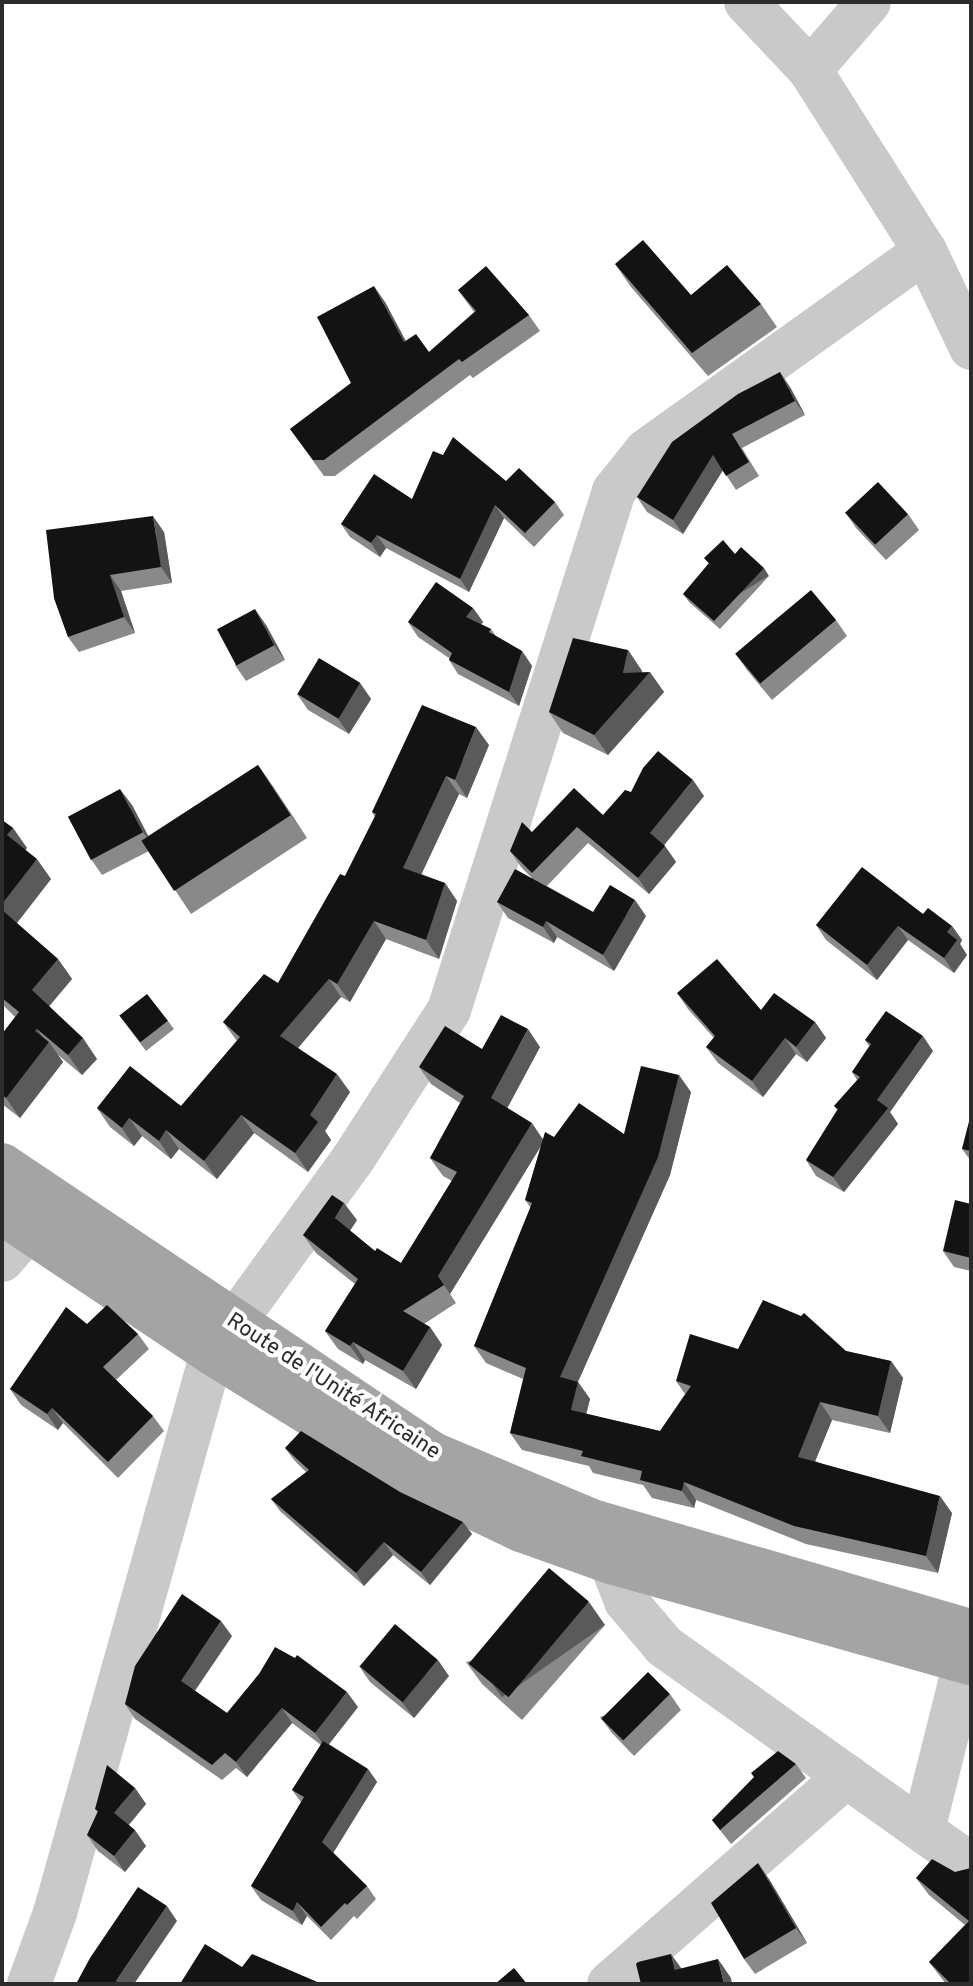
<!DOCTYPE html>
<html>
<head>
<meta charset="utf-8">
<style>
	body { margin:0 }
	#map { position:relative; width:973px; height:1986px; overflow:hidden; background:#fff; font-family:Overpass,sans-serif }
	div>[style] { position:absolute }
	[style*='--x'] { left:calc(var(--x)*1px); top:calc(var(--y)*1px); width:calc(var(--w)*1px); rotate:calc(var(--a)*1deg) }
	.minor>* { height:44px; margin:-22px; padding:0 22px; transform-origin:22px; border-radius:22px; background:#c9c9c9 }
	.major>* { height:44px; margin:-22px; padding:0 22px; transform-origin:22px; border-radius:22px; background:#a4a4a4 }
	.wall>* { inset:0; background:#898989 }
	.shaded-wall>* { inset:0; background:#5a5a5a; transform-origin:0 0 }
	.building>* { inset:0; background:#131313; transform-origin:0 0 }
	span { translate:-50% -50%; white-space:nowrap; text-align:center; line-height:1.15; -webkit-text-stroke:8px #fff; paint-order:stroke }
	.street-label { font-size:22px; color:#2c2c2c }
	.frame { position:absolute; inset:0; border:4px solid #2c2c2c; pointer-events:none }
</style>
</head>
<body>
<div id="map">
	<div class="minor">
		<div style="--x:746;--y:2;--w:93;--a:46.7"></div>
		<div style="--x:810;--y:70;--w:214;--a:57.6"></div>
		<div style="--x:925;--y:251;--w:107;--a:64.6"></div>
		<div style="--x:810;--y:70;--w:90;--a:-49.1"></div>
		<div style="--x:2;--y:1260;--w:38;--a:-49"></div>
		<div style="--x:599;--y:1531;--w:75;--a:68.9"></div>
		<div style="--x:626;--y:1601;--w:59;--a:49.8"></div>
		<div style="--x:664;--y:1646;--w:377;--a:35.5"></div>
		<div style="--x:923;--y:1830;--w:197;--a:-75.9"></div>
		<div style="--x:29;--y:1984;--w:76;--a:-69.9"></div>
		<div style="--x:55;--y:1913;--w:582;--a:-74.34"></div>
		<div style="--x:212;--y:1353;--w:240;--a:-54"></div>
		<div style="--x:353;--y:1159;--w:177;--a:-57.2"></div>
		<div style="--x:449;--y:1010;--w:545;--a:-72.36"></div>
		<div style="--x:614;--y:491;--w:51;--a:-51.3"></div>
		<div style="--x:646;--y:451;--w:343;--a:-35.6"></div>
		<div style="--x:609;--y:1984;--w:316;--a:-41.2"></div>
	</div>
	<div class="major">
		<div style="--x:2;--y:1165;--w:519;--a:33.84"></div>
		<div style="--x:433;--y:1454;--w:176;--a:22.8"></div>
		<div style="--x:595;--y:1522;--w:391;--a:16.2"></div>
		<div style="--x:2;--y:1213;--w:252;--a:33.7"></div>
		<div style="--x:212;--y:1353;--w:247;--a:31.8"></div>
		<div style="--x:422;--y:1483;--w:110;--a:25.4"></div>
		<div style="--x:521;--y:1530;--w:96;--a:19.6"></div>
		<div style="--x:611;--y:1562;--w:374;--a:15.7"></div>
	</div>
	<div class="wall">
		<div style="clip-path:polygon(615px 264px,691px 295px,761px 304px,777px 327px,708px 376px,631px 287px)"></div>
		<div style="clip-path:polygon(458px 290px,529px 315px,540px 331px,473px 378px,470px 375px,335px 476px,324px 476px,290px 429px,351px 383px,385px 302px,405px 341px,429px 352px,474px 312px)"></div>
		<div style="clip-path:polygon(790px 387px,805px 415px,742px 448px,759px 476px,736px 490px,723px 470px,683px 534px,647px 512px,637px 497px)"></div>
		<div style="clip-path:polygon(506px 481px,555px 502px,564px 515px,534px 547px,504px 518px,469px 592px,386px 548px,380px 557px,350px 537px,341px 524px,412px 499px)"></div>
		<div style="clip-path:polygon(845px 512px,908px 514px,919px 530px,886px 560px,856px 528px)"></div>
		<div style="clip-path:polygon(164px 532px,172px 583px,121px 591px,135px 633px,79px 652px,68px 637px,54px 598px)"></div>
		<div style="clip-path:polygon(735px 554px,769px 576px,720px 629px,689px 602px,683px 594px,709px 564px,704px 558px)"></div>
		<div style="clip-path:polygon(473px 608px,483px 622px,481px 624px,491px 629px,496px 636px,522px 651px,532px 666px,519px 706px,458px 674px,449px 660px,449px 658px,418px 637px,408px 622px)"></div>
		<div style="clip-path:polygon(836px 620px,847px 636px,772px 700px,747px 670px,736px 654px)"></div>
		<div style="clip-path:polygon(266px 625px,285px 660px,246px 681px,235px 665px)"></div>
		<div style="clip-path:polygon(628px 650px,642px 671px,642px 672px,664px 692px,608px 755px,563px 733px,549px 712px)"></div>
		<div style="clip-path:polygon(360px 683px,371px 699px,349px 734px,308px 710px,297px 694px)"></div>
		<div style="clip-path:polygon(489px 745px,467px 798px,459px 794px,421px 874px,445px 883px,457px 901px,439px 959px,386px 939px,350px 1002px,341px 997px,298px 1048px,350px 1092px,325px 1131px,331px 1140px,308px 1172px,254px 1133px,217px 1179px,179px 1149px,171px 1159px,142px 1136px,134px 1146px,110px 1127px,97px 1108px,181px 1106px,237px 1041px,223px 1022px,278px 983px,345px 876px,375px 817px,372px 812px)"></div>
		<div style="clip-path:polygon(258px 765px,307px 838px,191px 914px,149px 851px,102px 875px,91px 859px,132px 805px,148px 836px)"></div>
		<div style="clip-path:polygon(631px 792px,704px 796px,664px 845px,676px 862px,649px 894px,588px 843px,547px 886px,593px 912px,646px 916px,614px 971px,557px 937px,554px 943px,508px 918px,497px 902px,532px 878px,521px 867px,510px 851px,532px 832px,603px 815px)"></div>
		<div style="clip-path:polygon(2px 820px,13px 828px,27px 848px,25px 850px,51px 879px,17px 923px,58px 959px,72px 979px,49px 1006px,97px 1059px,82px 1075px,57px 1054px,63px 1062px,20px 1118px,2px 1104px,2px 1034px,15px 1017px,2px 1004px)"></div>
		<div style="clip-path:polygon(923px 914px,952px 926px,962px 940px,960px 944px,967px 955px,954px 973px,908px 940px,877px 980px,826px 940px,816px 925px)"></div>
		<div style="clip-path:polygon(677px 993px,815px 1022px,826px 1038px,807px 1062px,796px 1054px,763px 1097px,718px 1063px,706px 1047px,714px 1038px,688px 1009px)"></div>
		<div style="clip-path:polygon(119px 1015px,168px 1021px,174px 1029px,146px 1051px)"></div>
		<div style="clip-path:polygon(865px 1040px,933px 1051px,890px 1112px,898px 1124px,844px 1192px,816px 1176px,806px 1160px,837px 1110px,834px 1106px,857px 1080px,852px 1072px,869px 1046px)"></div>
		<div style="clip-path:polygon(540px 1047px,507px 1108px,543px 1139px,554px 1137px,624px 1134px,691px 1092px,670px 1175px,578px 1382px,590px 1399px,586px 1414px,660px 1431px,685px 1394px,676px 1381px,738px 1349px,846px 1351px,891px 1361px,903px 1378px,890px 1433px,832px 1420px,815px 1461px,952px 1513px,938px 1573px,806px 1544px,696px 1500px,694px 1508px,652px 1498px,643px 1485px,593px 1473px,589px 1466px,522px 1450px,510px 1433px,523px 1379px,486px 1363px,474px 1346px,531px 1208px,525px 1200px,541px 1146px,450px 1294px,456px 1303px,424px 1324px,430px 1327px,442px 1345px,416px 1389px,365px 1360px,363px 1364px,338px 1349px,325px 1331px,355px 1284px,316px 1253px,303px 1235px,357px 1220px,350px 1231px,375px 1251px,401px 1263px,452px 1181px,443px 1176px,430px 1158px,460px 1103px,431px 1084px,419px 1067px,482px 1049px)"></div>
		<div style="clip-path:polygon(971px 1114px,971px 1161px,962px 1149px)"></div>
		<div style="clip-path:polygon(971px 1204px,971px 1271px,954px 1267px,943px 1251px)"></div>
		<div style="clip-path:polygon(87px 1324px,138px 1334px,149px 1349px,116px 1380px,153px 1416px,164px 1431px,118px 1478px,63px 1423px,58px 1430px,21px 1405px,10px 1389px)"></div>
		<div style="clip-path:polygon(285px 1448px,400px 1492px,472px 1534px,430px 1585px,393px 1555px,364px 1586px,280px 1511px,271px 1499px,306px 1472px,294px 1460px)"></div>
		<div style="clip-path:polygon(605px 1625px,522px 1720px,482px 1684px,466px 1662px)"></div>
		<div style="clip-path:polygon(232px 1636px,195px 1691px,227px 1713px,259px 1674px,358px 1707px,329px 1744px,368px 1769px,377px 1782px,333px 1852px,367px 1886px,376px 1899px,357px 1919px,354px 1916px,331px 1940px,307px 1916px,302px 1925px,261px 1900px,251px 1886px,301px 1802px,292px 1790px,321px 1745px,292px 1723px,247px 1777px,236px 1768px,222px 1780px,135px 1719px,125px 1704px)"></div>
		<div style="clip-path:polygon(359px 1666px,449px 1676px,414px 1718px,370px 1682px)"></div>
		<div style="clip-path:polygon(670px 1694px,681px 1710px,634px 1756px,612px 1733px,600px 1717px)"></div>
		<div style="clip-path:polygon(796px 1764px,806px 1778px,731px 1844px,712px 1820px)"></div>
		<div style="clip-path:polygon(135px 1788px,146px 1804px,129px 1825px,146px 1846px,125px 1872px,98px 1851px,87px 1835px,98px 1813px,95px 1809px)"></div>
		<div style="clip-path:polygon(971px 1868px,971px 1984px,946px 1984px,929px 1962px,965px 1925px,929px 1895px,916px 1878px,955px 1872px)"></div>
		<div style="clip-path:polygon(769px 1879px,807px 1943px,755px 1974px,744px 1959px)"></div>
	</div>
	<div class="shaded-wall">
		<div style="clip-path:polygon(374px 286px,385px 302px,415px 358px,404px 342px)"></div>
		<div style="clip-path:polygon(780px 372px,790px 387px,805px 415px,795px 401px)"></div>
		<div style="clip-path:polygon(713px 455px,723px 470px,683px 534px,673px 520px)"></div>
		<div style="clip-path:polygon(495px 505px,504px 518px,469px 592px,460px 579px)"></div>
		<div style="clip-path:polygon(153px 516px,164px 532px,172px 583px,161px 567px)"></div>
		<div style="clip-path:polygon(377px 535px,386px 548px,380px 557px,371px 543px)"></div>
		<div style="left:764px;top:568px;width:9px;height:73px;rotate:58deg"></div>
		<div style="clip-path:polygon(110px 575px,121px 591px,135px 633px,124px 617px)"></div>
		<div style="clip-path:polygon(473px 608px,483px 622px,476px 631px,466px 617px)"></div>
		<div style="clip-path:polygon(255px 609px,266px 625px,285px 660px,274px 645px)"></div>
		<div style="clip-path:polygon(628px 650px,642px 671px,639px 684px,650px 672px,664px 692px,608px 755px,594px 735px,623px 673px)"></div>
		<div style="clip-path:polygon(522px 651px,532px 666px,519px 706px,509px 692px)"></div>
		<div style="clip-path:polygon(360px 683px,371px 699px,349px 734px,338px 719px)"></div>
		<div style="clip-path:polygon(476px 727px,489px 745px,467px 798px,455px 780px)"></div>
		<div style="clip-path:polygon(258px 765px,274px 788px,307px 838px,291px 815px)"></div>
		<div style="clip-path:polygon(446px 776px,459px 794px,416px 886px,403px 868px)"></div>
		<div style="clip-path:polygon(693px 780px,704px 796px,661px 849px,650px 833px)"></div>
		<div style="clip-path:polygon(120px 789px,132px 805px,154px 847px,143px 832px)"></div>
		<div style="clip-path:polygon(13px 828px,27px 848px,21px 855px,7px 835px)"></div>
		<div style="clip-path:polygon(665px 846px,676px 862px,649px 894px,638px 878px)"></div>
		<div style="clip-path:polygon(37px 859px,51px 879px,13px 928px,2px 912px,2px 904px)"></div>
		<div style="clip-path:polygon(445px 883px,457px 901px,439px 959px,426px 940px)"></div>
		<div style="clip-path:polygon(635px 900px,646px 916px,614px 971px,603px 955px)"></div>
		<div style="clip-path:polygon(374px 921px,386px 939px,350px 1002px,337px 984px)"></div>
		<div style="clip-path:polygon(546px 921px,557px 937px,554px 943px,543px 927px)"></div>
		<div style="clip-path:polygon(898px 926px,908px 940px,877px 980px,867px 965px)"></div>
		<div style="clip-path:polygon(952px 926px,962px 940px,960px 944px,967px 955px,954px 973px,944px 958px,947px 932px)"></div>
		<div style="clip-path:polygon(58px 959px,72px 979px,46px 1010px,32px 990px)"></div>
		<div style="clip-path:polygon(329px 979px,341px 997px,293px 1054px,280px 1036px)"></div>
		<div style="clip-path:polygon(815px 1022px,826px 1038px,807px 1062px,796px 1047px)"></div>
		<div style="clip-path:polygon(37px 1029px,48px 1044px,49px 1042px,63px 1062px,20px 1118px,6px 1098px,35px 1031px)"></div>
		<div style="clip-path:polygon(528px 1029px,540px 1047px,503px 1116px,491px 1098px)"></div>
		<div style="clip-path:polygon(923px 1036px,933px 1051px,890px 1112px,898px 1124px,844px 1192px,833px 1177px,877px 1100px)"></div>
		<div style="clip-path:polygon(83px 1038px,97px 1059px,82px 1075px,68px 1055px)"></div>
		<div style="clip-path:polygon(785px 1038px,796px 1054px,763px 1097px,752px 1081px)"></div>
		<div style="clip-path:polygon(337px 1074px,350px 1092px,325px 1131px,331px 1140px,308px 1172px,295px 1153px,310px 1115px)"></div>
		<div style="clip-path:polygon(679px 1075px,691px 1092px,670px 1175px,572px 1395px,560px 1377px)"></div>
		<div style="clip-path:polygon(241px 1115px,254px 1133px,217px 1179px,204px 1161px)"></div>
		<div style="clip-path:polygon(129px 1118px,142px 1136px,134px 1146px,122px 1128px)"></div>
		<div style="clip-path:polygon(532px 1123px,544px 1141px,450px 1294px,456px 1303px,438px 1276px)"></div>
		<div style="clip-path:polygon(166px 1130px,179px 1149px,171px 1159px,159px 1141px)"></div>
		<div style="clip-path:polygon(344px 1203px,357px 1220px,347px 1235px,335px 1218px)"></div>
		<div style="clip-path:polygon(430px 1327px,442px 1345px,416px 1389px,403px 1371px)"></div>
		<div style="clip-path:polygon(353px 1342px,365px 1360px,363px 1364px,350px 1346px)"></div>
		<div style="clip-path:polygon(891px 1361px,903px 1378px,890px 1433px,878px 1416px)"></div>
		<div style="clip-path:polygon(578px 1382px,590px 1399px,583px 1427px,571px 1410px)"></div>
		<div style="clip-path:polygon(820px 1402px,832px 1420px,810px 1474px,798px 1457px)"></div>
		<div style="clip-path:polygon(52px 1408px,63px 1423px,58px 1430px,47px 1414px)"></div>
		<div style="clip-path:polygon(684px 1482px,696px 1500px,694px 1508px,682px 1491px)"></div>
		<div style="clip-path:polygon(940px 1496px,952px 1513px,938px 1573px,926px 1556px)"></div>
		<div style="clip-path:polygon(463px 1522px,472px 1534px,430px 1585px,421px 1572px)"></div>
		<div style="clip-path:polygon(384px 1542px,393px 1555px,364px 1586px,356px 1573px)"></div>
		<div style="left:589px;top:1602px;width:28px;height:126px;rotate:55deg"></div>
		<div style="clip-path:polygon(221px 1621px,232px 1636px,191px 1696px,181px 1681px)"></div>
		<div style="clip-path:polygon(438px 1660px,449px 1676px,414px 1718px,402px 1702px)"></div>
		<div style="clip-path:polygon(347px 1692px,358px 1707px,326px 1748px,315px 1733px)"></div>
		<div style="clip-path:polygon(282px 1708px,292px 1723px,247px 1777px,236px 1762px)"></div>
		<div style="clip-path:polygon(368px 1769px,377px 1782px,332px 1855px,322px 1842px)"></div>
		<div style="clip-path:polygon(135px 1788px,146px 1804px,125px 1829px,114px 1813px)"></div>
		<div style="clip-path:polygon(135px 1830px,146px 1846px,125px 1872px,114px 1856px)"></div>
		<div style="clip-path:polygon(758px 1863px,769px 1879px,807px 1943px,796px 1928px)"></div>
		<div style="clip-path:polygon(297px 1902px,307px 1916px,302px 1925px,293px 1911px)"></div>
		<div style="clip-path:polygon(167px 1906px,177px 1921px,134px 1984px,118px 1984px,116px 1981px)"></div>
		<div style="clip-path:polygon(671px 1954px,684px 1972px,675px 1970px)"></div>
		<div style="clip-path:polygon(718px 1959px,731px 1978px,732px 1984px,724px 1984px)"></div>
	</div>
	<div class="building">
		<div style="clip-path:polygon(643px 240px,691px 295px,727px 265px,761px 304px,692px 353px,615px 264px)"></div>
		<div style="clip-path:polygon(486px 266px,529px 315px,462px 362px,459px 359px,324px 460px,313px 460px,290px 429px,351px 383px,317px 317px,374px 286px,404px 342px,416px 334px,429px 352px,476px 311px,458px 290px)"></div>
		<div style="clip-path:polygon(780px 372px,795px 401px,732px 434px,749px 462px,726px 476px,713px 455px,673px 520px,637px 497px,672px 442px,738px 394px)"></div>
		<div style="clip-path:polygon(453px 437px,506px 481px,519px 468px,555px 502px,525px 533px,495px 505px,460px 579px,377px 535px,371px 543px,341px 524px,374px 474px,412px 499px,433px 451px,443px 455px)"></div>
		<div style="left:878px;top:482px;width:44px;height:45px;rotate:47deg"></div>
		<div style="clip-path:polygon(153px 516px,161px 567px,110px 575px,124px 617px,68px 637px,54px 598px,46px 530px)"></div>
		<div style="clip-path:polygon(723px 540px,735px 554px,741px 547px,764px 568px,714px 621px,683px 594px,709px 563px,704px 558px)"></div>
		<div style="clip-path:polygon(436px 582px,473px 608px,466px 617px,491px 629px,489px 632px,522px 651px,509px 692px,449px 660px,452px 653px,408px 622px)"></div>
		<div style="left:811px;top:590px;width:39px;height:99px;rotate:50deg"></div>
		<div style="left:255px;top:609px;width:41px;height:43px;rotate:62deg"></div>
		<div style="clip-path:polygon(573px 638px,628px 650px,623px 673px,650px 672px,594px 735px,549px 712px)"></div>
		<div style="left:319px;top:658px;width:48px;height:42px;rotate:31deg"></div>
		<div style="clip-path:polygon(422px 705px,476px 727px,455px 780px,446px 776px,403px 868px,445px 883px,426px 940px,374px 921px,337px 984px,329px 979px,280px 1036px,337px 1074px,310px 1115px,318px 1122px,295px 1153px,241px 1115px,204px 1161px,166px 1130px,159px 1141px,129px 1118px,122px 1128px,97px 1108px,130px 1066px,181px 1106px,240px 1037px,223px 1022px,264px 974px,278px 983px,340px 874px,345px 876px,376px 814px,372px 812px)"></div>
		<div style="clip-path:polygon(658px 751px,693px 780px,650px 833px,665px 846px,638px 878px,577px 827px,532px 873px,510px 851px,522px 822px,532px 832px,574px 788px,603px 815px,625px 790px,631px 792px,643px 768px)"></div>
		<div style="left:258px;top:765px;width:60px;height:139px;rotate:57deg"></div>
		<div style="left:120px;top:789px;width:49px;height:59px;rotate:62deg"></div>
		<div style="clip-path:polygon(2px 820px,13px 828px,7px 835px,37px 859px,2px 904px)"></div>
		<div style="clip-path:polygon(862px 867px,923px 914px,928px 908px,952px 926px,947px 932px,957px 940px,944px 958px,898px 926px,867px 965px,816px 925px)"></div>
		<div style="clip-path:polygon(515px 869px,593px 912px,610px 885px,635px 900px,603px 955px,546px 921px,543px 927px,497px 902px)"></div>
		<div style="clip-path:polygon(2px 910px,58px 959px,32px 990px,83px 1038px,68px 1055px,37px 1029px,35px 1031px,49px 1042px,6px 1098px,2px 1095px,2px 1034px,19px 1012px,2px 998px)"></div>
		<div style="clip-path:polygon(717px 959px,761px 1010px,774px 993px,815px 1022px,796px 1047px,785px 1038px,752px 1081px,706px 1047px,715px 1036px,677px 993px)"></div>
		<div style="left:147px;top:994px;width:34px;height:35px;rotate:52deg"></div>
		<div style="clip-path:polygon(886px 1011px,923px 1036px,877px 1100px,888px 1108px,833px 1177px,806px 1160px,838px 1109px,834px 1106px,860px 1077px,852px 1072px,871px 1044px,865px 1040px)"></div>
		<div style="clip-path:polygon(501px 1015px,528px 1029px,491px 1098px,532px 1123px,438px 1276px,444px 1285px,403px 1311px,430px 1327px,403px 1371px,353px 1342px,350px 1346px,325px 1331px,358px 1279px,303px 1235px,332px 1195px,344px 1203px,335px 1218px,375px 1251px,377px 1248px,401px 1263px,457px 1172px,430px 1158px,464px 1096px,419px 1067px,445px 1026px,482px 1049px)"></div>
		<div style="clip-path:polygon(641px 1066px,679px 1075px,658px 1157px,560px 1377px,578px 1382px,571px 1410px,660px 1431px,691px 1386px,676px 1381px,690px 1334px,738px 1349px,763px 1300px,801px 1316px,804px 1313px,846px 1351px,891px 1361px,878px 1416px,820px 1402px,798px 1457px,940px 1496px,926px 1556px,794px 1526px,684px 1482px,682px 1491px,640px 1480px,642px 1471px,581px 1456px,583px 1451px,510px 1433px,526px 1368px,474px 1346px,532px 1203px,525px 1200px,545px 1132px,554px 1137px,579px 1103px,624px 1134px)"></div>
		<div style="clip-path:polygon(971px 1114px,971px 1151px,962px 1149px)"></div>
		<div style="clip-path:polygon(955px 1200px,971px 1204px,971px 1258px,943px 1251px)"></div>
		<div style="clip-path:polygon(107px 1305px,138px 1334px,103px 1367px,153px 1416px,108px 1462px,52px 1408px,47px 1414px,10px 1389px,66px 1307px,87px 1324px)"></div>
		<div style="clip-path:polygon(301px 1431px,400px 1492px,463px 1522px,421px 1572px,384px 1542px,356px 1573px,271px 1499px,309px 1470px,285px 1448px)"></div>
		<div style="left:549px;top:1568px;width:52px;height:125px;rotate:40deg"></div>
		<div style="clip-path:polygon(182px 1594px,221px 1621px,181px 1681px,227px 1713px,259px 1674px,275px 1647px,295px 1658px,297px 1655px,347px 1692px,315px 1733px,282px 1708px,236px 1762px,225px 1753px,212px 1765px,125px 1704px,135px 1666px)"></div>
		<div style="left:395px;top:1624px;width:56px;height:55px;rotate:40deg"></div>
		<div style="left:648px;top:1672px;width:31px;height:66px;rotate:45deg"></div>
		<div style="clip-path:polygon(323px 1741px,368px 1769px,322px 1842px,367px 1886px,347px 1905px,345px 1903px,321px 1927px,297px 1902px,293px 1911px,251px 1886px,304px 1797px,292px 1790px)"></div>
		<div style="clip-path:polygon(778px 1751px,796px 1764px,720px 1830px,712px 1820px,754px 1777px,751px 1773px)"></div>
		<div style="clip-path:polygon(107px 1765px,135px 1788px,114px 1813px,135px 1830px,114px 1856px,87px 1835px,98px 1811px,95px 1809px)"></div>
		<div style="clip-path:polygon(932px 1859px,955px 1872px,971px 1868px,971px 1984px,951px 1984px,929px 1962px,969px 1921px,916px 1878px)"></div>
		<div style="clip-path:polygon(758px 1863px,796px 1928px,744px 1959px,711px 1903px)"></div>
		<div style="clip-path:polygon(138px 1887px,167px 1906px,116px 1981px,122px 1984px,76px 1984px,90px 1958px)"></div>
		<div style="clip-path:polygon(205px 1944px,242px 1967px,252px 1954px,322px 1984px,180px 1984px)"></div>
		<div style="clip-path:polygon(671px 1954px,675px 1970px,718px 1959px,724px 1984px,641px 1984px,636px 1964px,638px 1962px)"></div>
		<div style="clip-path:polygon(514px 1968px,527px 1984px,495px 1984px)"></div>
	</div>
	<div class="street-label">
		<span style="left:333px;top:1387px;rotate:33deg">Route de l'Unité Africaine</span>
	</div>
	<div class="frame"></div>
</div>
</body>
</html>
